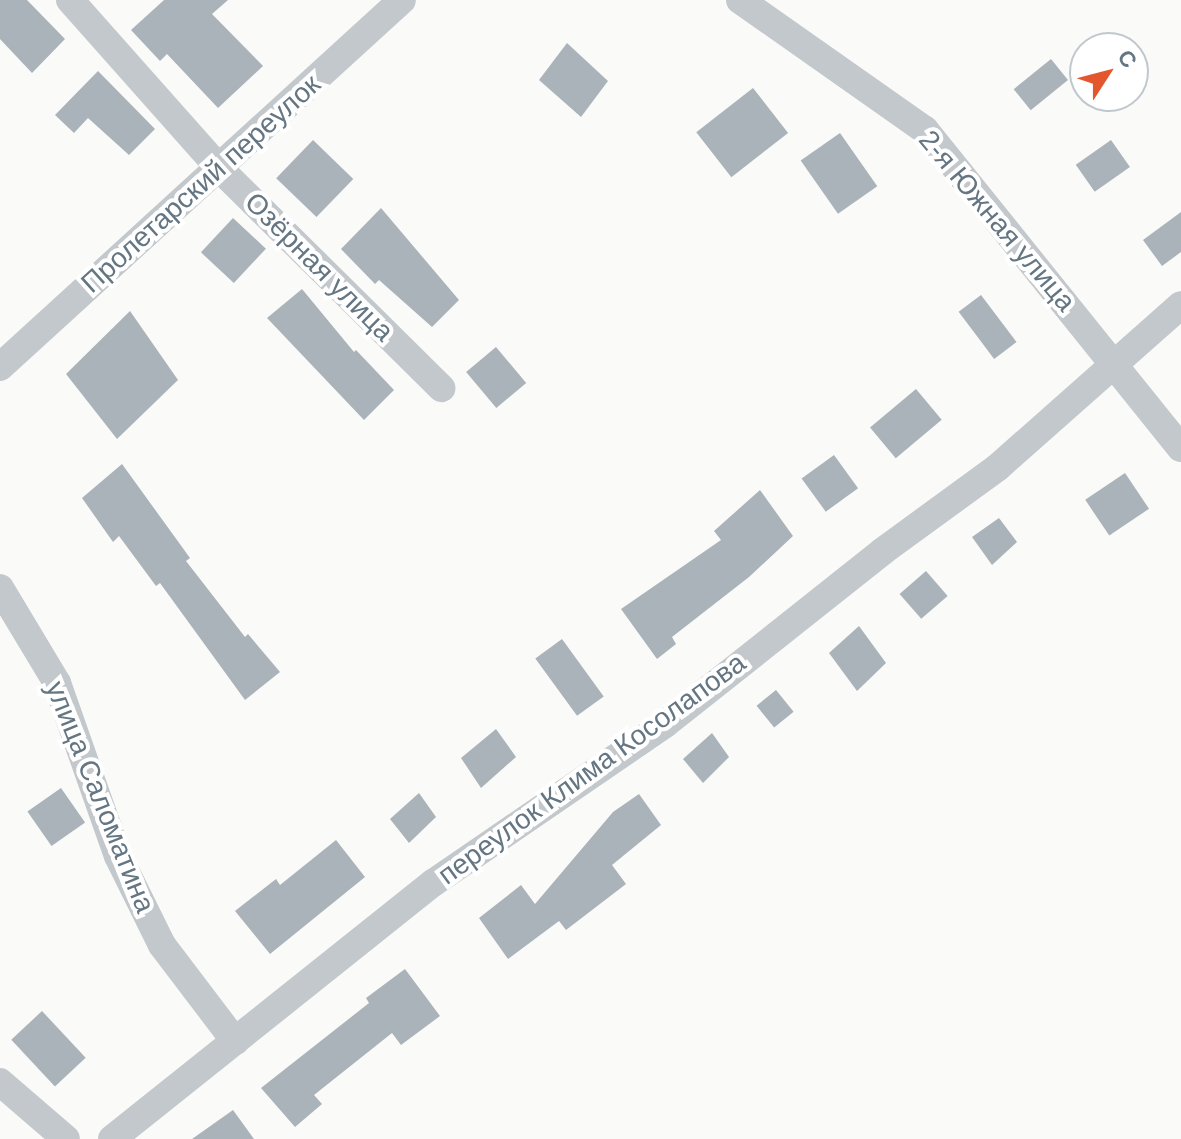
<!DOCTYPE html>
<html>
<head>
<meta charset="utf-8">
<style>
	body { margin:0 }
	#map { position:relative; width:1181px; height:1139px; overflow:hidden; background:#fafaf8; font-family:Helvetica,sans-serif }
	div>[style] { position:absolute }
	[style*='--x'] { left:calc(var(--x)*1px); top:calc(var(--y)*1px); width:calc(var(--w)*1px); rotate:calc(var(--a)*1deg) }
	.building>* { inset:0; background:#aab3b9; transform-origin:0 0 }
	.street>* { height:28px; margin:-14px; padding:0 14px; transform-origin:14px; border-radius:14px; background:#c3c8cc }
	span { translate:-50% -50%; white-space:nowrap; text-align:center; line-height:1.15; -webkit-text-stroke:8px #fff; paint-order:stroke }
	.street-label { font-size:28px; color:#657683 }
	.north { position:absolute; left:1069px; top:32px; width:80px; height:80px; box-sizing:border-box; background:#fff; border:2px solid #c1c8cd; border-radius:50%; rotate:54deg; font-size:22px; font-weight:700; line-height:32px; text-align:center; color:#657683 }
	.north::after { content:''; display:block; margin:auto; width:28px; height:36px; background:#e4572e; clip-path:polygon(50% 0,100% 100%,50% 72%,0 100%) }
</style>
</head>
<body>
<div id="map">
	<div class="building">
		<div style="clip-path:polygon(0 0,27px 0,65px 39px,32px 73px,0 39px)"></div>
		<div style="clip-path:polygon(164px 0,228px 0,212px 14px,263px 66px,218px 108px,167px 54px,160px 61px,131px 30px)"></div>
		<div style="clip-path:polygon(567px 43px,608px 81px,581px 117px,539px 80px)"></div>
		<div style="left:1051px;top:59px;width:27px;height:48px;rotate:51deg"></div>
		<div style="clip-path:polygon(98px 71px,155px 129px,129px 155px,88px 118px,74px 133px,55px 115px)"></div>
		<div style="left:753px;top:88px;width:57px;height:72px;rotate:52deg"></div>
		<div style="left:840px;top:133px;width:65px;height:48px;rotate:55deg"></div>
		<div style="left:313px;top:140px;width:56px;height:53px;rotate:44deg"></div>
		<div style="left:1111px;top:140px;width:33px;height:43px;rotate:55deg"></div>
		<div style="clip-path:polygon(381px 208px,459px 300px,432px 327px,379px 280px,375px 284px,341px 249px)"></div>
		<div style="clip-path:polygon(1181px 212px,1181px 252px,1162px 266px,1143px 240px)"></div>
		<div style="left:233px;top:218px;width:45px;height:47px;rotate:43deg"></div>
		<div style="clip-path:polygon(302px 289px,354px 352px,356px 350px,394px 390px,364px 420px,267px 318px)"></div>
		<div style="left:981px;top:295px;width:59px;height:28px;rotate:53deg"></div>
		<div style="clip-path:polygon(130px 311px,178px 380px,117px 439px,66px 374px)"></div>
		<div style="left:496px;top:347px;width:47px;height:39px;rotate:50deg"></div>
		<div style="left:916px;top:389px;width:40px;height:60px;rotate:50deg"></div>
		<div style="left:834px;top:455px;width:41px;height:40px;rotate:54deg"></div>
		<div style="clip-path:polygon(122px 464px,190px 558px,186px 561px,245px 637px,248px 634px,280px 672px,245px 700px,160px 583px,156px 586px,119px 536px,113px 542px,82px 498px)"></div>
		<div style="left:1125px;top:473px;width:43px;height:48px;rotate:56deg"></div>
		<div style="clip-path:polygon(760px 490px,793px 536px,749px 577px,672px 637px,676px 644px,657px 659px,621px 609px,721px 540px,714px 531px)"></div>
		<div style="clip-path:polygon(999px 518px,1017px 542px,992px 565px,972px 537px)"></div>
		<div style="left:926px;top:571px;width:33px;height:35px;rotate:49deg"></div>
		<div style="clip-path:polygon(859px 626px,886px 663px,857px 691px,829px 653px)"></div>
		<div style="left:562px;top:639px;width:71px;height:33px;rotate:54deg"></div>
		<div style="left:776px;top:690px;width:28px;height:25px;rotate:51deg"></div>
		<div style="clip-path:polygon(496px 729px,516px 757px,481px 788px,461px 758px)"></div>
		<div style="clip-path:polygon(712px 733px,729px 757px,703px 783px,683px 759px)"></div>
		<div style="left:61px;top:788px;width:42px;height:41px;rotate:55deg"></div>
		<div style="clip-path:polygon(419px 793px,436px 817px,409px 843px,390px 819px)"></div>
		<div style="clip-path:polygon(639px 794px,661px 825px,612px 865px,626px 884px,566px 930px,559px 921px,508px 959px,479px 918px,521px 885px,535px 904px,613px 812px)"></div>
		<div style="clip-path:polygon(336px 840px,365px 877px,270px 954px,235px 911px,276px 879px,280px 885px)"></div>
		<div style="clip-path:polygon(405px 969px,440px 1016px,401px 1045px,392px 1033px,314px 1095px,322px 1104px,295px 1127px,261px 1088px,369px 1003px,366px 998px)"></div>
		<div style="left:42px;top:1011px;width:64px;height:42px;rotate:47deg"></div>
		<div style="clip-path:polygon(233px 1110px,254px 1139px,192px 1139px)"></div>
	</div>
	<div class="street">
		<div style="--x:70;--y:0;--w:225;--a:48.4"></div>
		<div style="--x:219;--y:168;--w:313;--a:44.7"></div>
		<div style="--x:740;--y:0;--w:226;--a:35.1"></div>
		<div style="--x:925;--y:130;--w:408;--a:51.2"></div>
		<div style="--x:0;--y:367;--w:544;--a:-42.39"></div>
		<div style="--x:0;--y:588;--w:111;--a:59"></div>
		<div style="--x:57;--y:683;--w:183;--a:70.6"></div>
		<div style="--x:118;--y:856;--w:99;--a:63.7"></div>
		<div style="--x:162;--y:945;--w:121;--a:52.8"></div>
		<div style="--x:0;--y:1082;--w:87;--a:40.8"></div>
		<div style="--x:112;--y:1139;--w:411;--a:-38.6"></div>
		<div style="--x:433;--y:883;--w:281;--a:-34.4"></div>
		<div style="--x:665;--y:724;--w:278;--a:-38.4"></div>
		<div style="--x:883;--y:551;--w:142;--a:-36.1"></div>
		<div style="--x:998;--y:467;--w:244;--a:-41.5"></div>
	</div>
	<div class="street-label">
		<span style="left:201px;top:184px;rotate:-42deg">Пролетарский переулок</span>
		<span style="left:997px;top:221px;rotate:50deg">2-я Южная улица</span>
		<span style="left:319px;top:267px;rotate:45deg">Озёрная улица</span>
		<span style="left:592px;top:769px;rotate:-36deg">переулок Клима Косолапова</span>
		<span style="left:100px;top:797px;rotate:68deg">улица Саломатина</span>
	</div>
	<div class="north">С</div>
</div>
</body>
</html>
